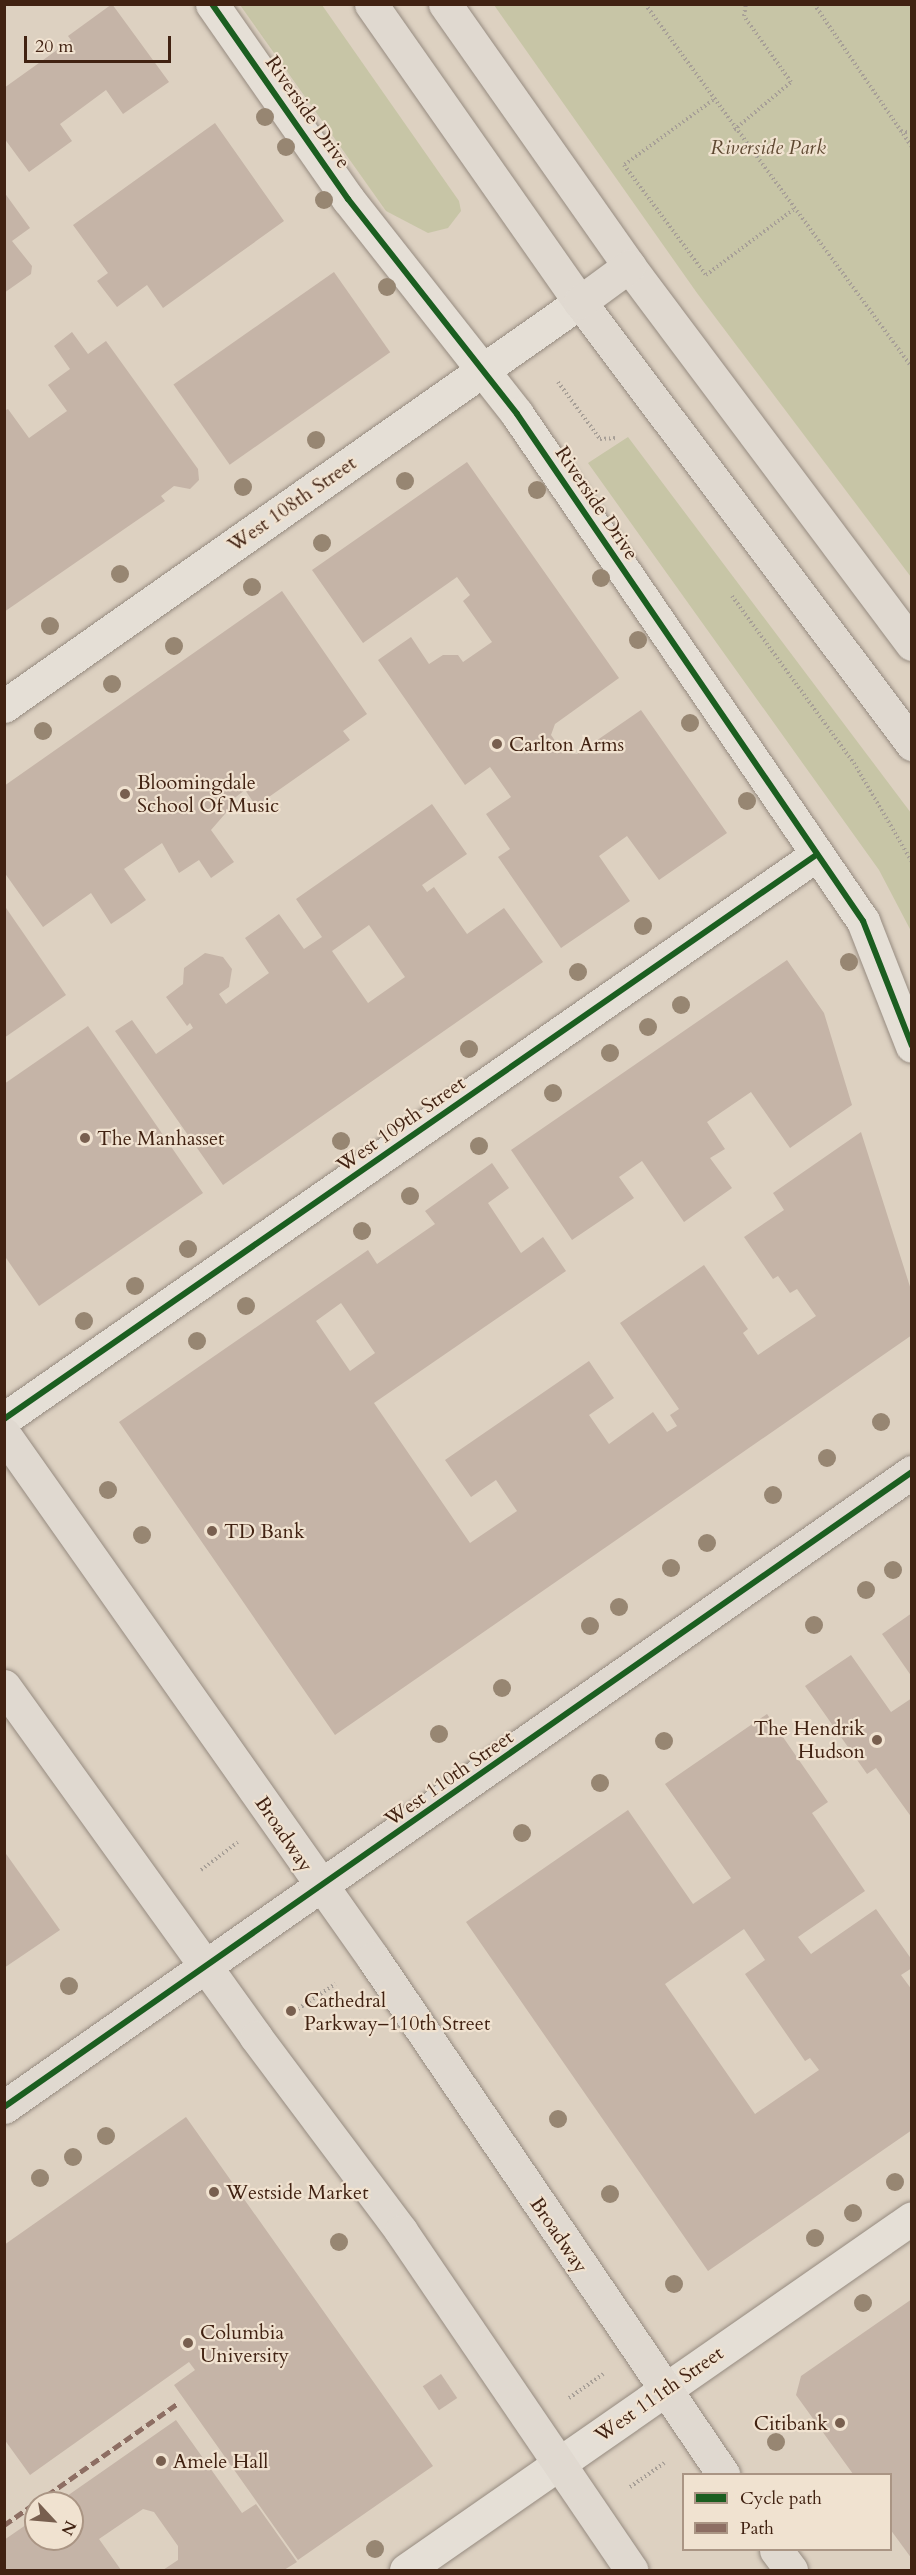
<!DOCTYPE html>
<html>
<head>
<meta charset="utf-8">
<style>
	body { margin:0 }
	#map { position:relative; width:916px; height:2575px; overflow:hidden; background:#ddd1c1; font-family:Cardo,serif }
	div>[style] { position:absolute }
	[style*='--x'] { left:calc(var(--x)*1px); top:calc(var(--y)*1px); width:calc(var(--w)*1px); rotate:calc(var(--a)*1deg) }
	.green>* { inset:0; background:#c7c5a6 }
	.building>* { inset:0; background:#c5b4a7; transform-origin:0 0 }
	.path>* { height:4px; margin-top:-2px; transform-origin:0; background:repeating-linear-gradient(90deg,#a79f97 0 1.5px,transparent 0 4.5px) }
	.roads { filter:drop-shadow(0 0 2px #968b80) drop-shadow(0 0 2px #968b80) }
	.minor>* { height:33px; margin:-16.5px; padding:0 16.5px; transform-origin:16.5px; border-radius:16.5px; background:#e5dfd6 }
	.major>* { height:33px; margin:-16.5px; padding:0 16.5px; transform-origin:16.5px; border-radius:16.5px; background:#e0d9d0 }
	.quiet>* { height:4.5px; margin-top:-2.25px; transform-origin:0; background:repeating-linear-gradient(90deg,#8d6e63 0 9px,transparent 0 13.5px) }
	.cycleway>* { height:6px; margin:-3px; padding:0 3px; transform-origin:3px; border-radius:3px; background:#1b5e20 }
	.trees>* { width:18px; height:18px; margin:-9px; border-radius:50%; background:#978672 }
	.dots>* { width:16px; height:16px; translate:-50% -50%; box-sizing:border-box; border:3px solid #f0e2d0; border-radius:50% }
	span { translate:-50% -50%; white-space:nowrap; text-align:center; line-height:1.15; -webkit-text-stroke:4.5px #f0e2d0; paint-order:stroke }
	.street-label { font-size:20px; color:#412212 }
	.park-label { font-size:20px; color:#5e4831; font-style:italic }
	.poi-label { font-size:20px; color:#412212 }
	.left { translate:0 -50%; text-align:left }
	.right { translate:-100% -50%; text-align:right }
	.frame { position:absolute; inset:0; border:6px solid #412212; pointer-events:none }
	.legend { position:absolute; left:682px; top:2473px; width:210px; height:78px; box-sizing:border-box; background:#f0e2d0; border:2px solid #aa9584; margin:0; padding:8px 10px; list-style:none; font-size:18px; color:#412212 }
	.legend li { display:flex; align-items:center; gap:12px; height:30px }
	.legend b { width:30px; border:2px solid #aa9584 }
	.north { position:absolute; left:24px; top:2491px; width:60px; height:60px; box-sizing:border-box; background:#f0e2d0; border:2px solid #aa9584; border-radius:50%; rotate:116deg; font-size:16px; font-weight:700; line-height:24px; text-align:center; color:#412212 }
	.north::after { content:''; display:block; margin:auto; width:21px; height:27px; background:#785f4f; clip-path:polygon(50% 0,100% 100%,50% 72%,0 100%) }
	.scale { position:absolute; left:24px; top:36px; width:147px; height:27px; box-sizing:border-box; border:3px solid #412212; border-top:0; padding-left:8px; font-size:18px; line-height:21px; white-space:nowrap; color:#412212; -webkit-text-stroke:4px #f0e2d0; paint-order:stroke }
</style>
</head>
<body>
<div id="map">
	<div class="green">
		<div style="clip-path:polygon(240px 5px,322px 5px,459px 201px,461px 211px,448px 228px,428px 233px,386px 211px)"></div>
		<div style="clip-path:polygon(494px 5px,911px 5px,911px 577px,697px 293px)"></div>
		<div style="clip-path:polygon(628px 437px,911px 813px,911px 931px,879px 870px,588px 463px)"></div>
	</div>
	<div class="building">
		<div style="clip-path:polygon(112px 4px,169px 82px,123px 114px,106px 90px,60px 124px,72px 141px,29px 172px,4px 138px,4px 88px,71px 40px,68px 36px)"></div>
		<div style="clip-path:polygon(215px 123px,284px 221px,163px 308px,147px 285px,117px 307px,97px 281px,108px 273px,73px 225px)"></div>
		<div style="clip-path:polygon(4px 192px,30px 228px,12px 241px,32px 266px,31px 274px,4px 293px)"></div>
		<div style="left:334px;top:272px;width:98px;height:196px;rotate:55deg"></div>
		<div style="clip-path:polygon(72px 332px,88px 354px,106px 341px,198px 469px,199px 480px,190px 489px,174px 486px,161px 496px,165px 501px,4px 612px,4px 411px,8px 409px,29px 438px,67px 411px,48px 385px,70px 369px,54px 346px)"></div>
		<div style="clip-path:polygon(467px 462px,619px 678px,555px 724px,551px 735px,563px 752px,577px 754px,641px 710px,727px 833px,659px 880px,627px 836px,599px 856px,630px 901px,561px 948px,498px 857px,510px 849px,486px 814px,511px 797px,490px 767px,465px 785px,378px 660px,411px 637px,429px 664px,443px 655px,458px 655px,463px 662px,492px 642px,463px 601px,470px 595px,457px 577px,363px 643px,312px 570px)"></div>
		<div style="clip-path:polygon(282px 591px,367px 714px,343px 731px,350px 740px,256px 806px,245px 790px,228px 803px,231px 807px,211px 830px,234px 862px,211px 878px,199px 860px,179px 873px,162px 843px,124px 869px,146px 900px,129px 912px,111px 924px,91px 893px,43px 927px,4px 872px,4px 786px)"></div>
		<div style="clip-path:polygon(evenodd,432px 804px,467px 854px,422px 885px,427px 892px,434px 887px,467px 934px,504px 908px,543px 962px,223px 1185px,115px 1031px,132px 1020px,156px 1054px,193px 1028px,190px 1023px,187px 1026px,166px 997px,183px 984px,184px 968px,205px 953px,223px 957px,232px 969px,229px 987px,219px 994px,226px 1004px,269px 973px,245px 938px,279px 914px,304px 949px,322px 937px,296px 899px,432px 804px,369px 925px,405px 977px,368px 1003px,332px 951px,369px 925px)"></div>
		<div style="clip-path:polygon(4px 905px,66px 995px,4px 1038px)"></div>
		<div style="clip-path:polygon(787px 960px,824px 1013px,852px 1105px,790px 1148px,751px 1092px,707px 1122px,725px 1149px,710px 1158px,732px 1188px,684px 1222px,642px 1161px,619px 1177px,634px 1198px,572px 1240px,511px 1150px)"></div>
		<div style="clip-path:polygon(88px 1026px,203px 1193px,39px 1306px,4px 1255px,4px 1084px)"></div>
		<div style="clip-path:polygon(evenodd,861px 1132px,912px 1293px,912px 1335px,335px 1735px,119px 1422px,368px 1250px,377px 1264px,435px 1224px,425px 1211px,492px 1163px,509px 1188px,488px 1203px,521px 1253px,543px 1237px,566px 1271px,374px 1403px,470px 1543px,517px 1511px,496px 1480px,471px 1497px,445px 1460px,589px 1361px,614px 1398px,589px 1415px,609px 1444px,653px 1412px,667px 1432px,677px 1426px,670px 1415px,679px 1409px,620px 1323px,704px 1265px,748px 1329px,743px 1333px,758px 1355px,816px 1316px,797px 1289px,790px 1293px,778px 1276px,773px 1279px,744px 1237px,784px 1210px,773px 1193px,861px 1132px,341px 1303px,375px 1353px,350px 1371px,316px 1321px,341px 1303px)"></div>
		<div style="clip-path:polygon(912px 1613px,912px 1677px,882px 1634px)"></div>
		<div style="clip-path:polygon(851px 1655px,891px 1712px,912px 1698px,912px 1818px,876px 1768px,867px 1774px,805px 1686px)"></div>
		<div style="clip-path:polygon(evenodd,767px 1714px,828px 1802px,812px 1813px,865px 1891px,798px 1937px,811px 1954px,876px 1909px,912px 1960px,912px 1968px,901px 1975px,912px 1990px,912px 2130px,708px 2271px,466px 1922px,628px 1810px,693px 1904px,721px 1885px,731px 1878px,665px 1784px,767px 1714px,744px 1929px,765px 1960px,745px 1974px,805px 2061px,810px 2058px,819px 2070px,755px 2114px,665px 1984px,744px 1929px)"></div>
		<div style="clip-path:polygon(4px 1851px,60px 1930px,4px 1968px)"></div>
		<div style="clip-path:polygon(186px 2117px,433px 2466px,298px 2560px,174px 2385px,195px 2370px,189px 2362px,30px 2475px,4px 2439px,4px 2245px)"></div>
		<div style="clip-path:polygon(912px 2299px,912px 2559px,890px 2529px,890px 2474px,853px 2474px,796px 2395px,801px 2376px)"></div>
		<div style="left:441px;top:2374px;width:29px;height:22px;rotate:56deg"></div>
		<div style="clip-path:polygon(176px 2420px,242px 2513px,256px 2504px,297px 2562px,284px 2570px,163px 2570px,178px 2560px,178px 2546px,154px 2512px,143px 2509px,99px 2539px,121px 2570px,4px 2570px,4px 2540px,36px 2518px,36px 2539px,72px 2539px,72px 2503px,57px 2503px)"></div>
	</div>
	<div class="path">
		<div style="--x:645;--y:4;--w:451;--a:53.7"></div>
		<div style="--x:814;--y:4;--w:173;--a:55.6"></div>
		<div style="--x:713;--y:100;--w:110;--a:143.9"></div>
		<div style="--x:624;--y:165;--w:137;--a:53.3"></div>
		<div style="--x:706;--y:275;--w:109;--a:-36.8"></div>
		<div style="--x:734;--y:130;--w:75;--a:-40.1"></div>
		<div style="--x:791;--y:82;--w:81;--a:-125.5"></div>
		<div style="--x:744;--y:16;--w:12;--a:-81"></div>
		<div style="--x:901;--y:131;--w:11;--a:10"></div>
		<div style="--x:558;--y:382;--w:71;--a:53.6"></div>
		<div style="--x:600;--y:439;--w:17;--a:-3"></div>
		<div style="--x:732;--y:596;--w:207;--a:53.9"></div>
		<div style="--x:854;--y:763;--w:115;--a:59.6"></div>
		<div style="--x:201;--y:1870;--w:46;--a:-37.1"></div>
		<div style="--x:298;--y:2009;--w:45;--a:-34"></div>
		<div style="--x:569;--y:2398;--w:42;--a:-35.2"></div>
		<div style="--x:630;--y:2487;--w:42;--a:-35.2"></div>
	</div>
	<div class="roads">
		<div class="minor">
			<div style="--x:212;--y:4;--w:238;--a:55.1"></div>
			<div style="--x:348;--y:199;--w:273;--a:51.8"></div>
			<div style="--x:517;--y:414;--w:614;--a:55.69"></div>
			<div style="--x:863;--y:921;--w:134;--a:68.6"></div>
			<div style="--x:4;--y:706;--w:704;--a:-35.05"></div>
			<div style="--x:4;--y:1419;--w:989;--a:-34.78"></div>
			<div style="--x:406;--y:2570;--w:616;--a:-34.82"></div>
		</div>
		<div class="major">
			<div style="--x:371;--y:4;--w:364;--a:55"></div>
			<div style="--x:580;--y:302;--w:553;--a:53.09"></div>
			<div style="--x:445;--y:4;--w:320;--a:54.9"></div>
			<div style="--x:629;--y:266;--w:472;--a:53.2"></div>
			<div style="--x:580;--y:302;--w:61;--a:-36.3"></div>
			<div style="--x:4;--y:1434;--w:641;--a:54.85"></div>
			<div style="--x:373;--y:1958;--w:624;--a:55.85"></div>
			<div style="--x:4;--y:1686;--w:432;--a:54.3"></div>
			<div style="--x:256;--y:2037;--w:242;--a:53.2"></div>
			<div style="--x:401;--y:2231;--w:410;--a:55.8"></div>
			<div style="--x:4;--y:2107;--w:1108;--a:-34.97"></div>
			<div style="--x:776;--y:2550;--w:25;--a:53"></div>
		</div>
	</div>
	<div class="quiet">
		<div style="--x:36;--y:2503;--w:172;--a:-35.1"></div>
		<div style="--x:4;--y:2525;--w:39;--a:-35"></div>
	</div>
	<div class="cycleway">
		<div style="--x:212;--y:4;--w:238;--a:55.1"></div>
		<div style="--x:348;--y:199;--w:273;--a:51.8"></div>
		<div style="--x:517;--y:414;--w:614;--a:55.69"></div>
		<div style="--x:863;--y:921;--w:134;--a:68.6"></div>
		<div style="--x:4;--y:1419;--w:989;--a:-34.78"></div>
		<div style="--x:4;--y:2107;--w:1108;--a:-34.97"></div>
	</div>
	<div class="trees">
		<div style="left:265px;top:117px"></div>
		<div style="left:286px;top:147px"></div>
		<div style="left:324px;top:200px"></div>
		<div style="left:387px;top:287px"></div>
		<div style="left:316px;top:440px"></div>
		<div style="left:405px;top:481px"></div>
		<div style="left:243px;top:487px"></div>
		<div style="left:537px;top:490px"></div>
		<div style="left:322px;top:543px"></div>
		<div style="left:120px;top:574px"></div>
		<div style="left:601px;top:578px"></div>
		<div style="left:252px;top:587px"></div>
		<div style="left:50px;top:626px"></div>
		<div style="left:638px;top:640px"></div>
		<div style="left:174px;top:646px"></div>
		<div style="left:112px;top:684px"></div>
		<div style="left:690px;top:723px"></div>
		<div style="left:43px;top:731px"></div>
		<div style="left:747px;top:801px"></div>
		<div style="left:643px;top:926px"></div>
		<div style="left:849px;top:962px"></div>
		<div style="left:578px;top:972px"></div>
		<div style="left:681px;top:1005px"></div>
		<div style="left:648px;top:1027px"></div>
		<div style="left:469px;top:1049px"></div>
		<div style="left:610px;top:1053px"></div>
		<div style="left:553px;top:1093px"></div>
		<div style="left:341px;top:1141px"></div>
		<div style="left:479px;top:1146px"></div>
		<div style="left:410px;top:1196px"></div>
		<div style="left:362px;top:1231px"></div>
		<div style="left:188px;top:1249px"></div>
		<div style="left:135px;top:1286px"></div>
		<div style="left:246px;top:1306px"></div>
		<div style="left:84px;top:1321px"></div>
		<div style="left:197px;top:1341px"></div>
		<div style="left:881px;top:1422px"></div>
		<div style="left:827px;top:1458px"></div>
		<div style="left:108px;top:1490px"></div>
		<div style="left:773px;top:1495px"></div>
		<div style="left:142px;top:1535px"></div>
		<div style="left:707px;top:1543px"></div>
		<div style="left:671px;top:1568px"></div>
		<div style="left:893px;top:1570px"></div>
		<div style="left:866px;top:1590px"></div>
		<div style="left:619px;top:1607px"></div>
		<div style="left:814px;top:1625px"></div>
		<div style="left:590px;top:1626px"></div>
		<div style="left:502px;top:1688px"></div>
		<div style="left:439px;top:1734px"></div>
		<div style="left:664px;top:1741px"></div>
		<div style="left:600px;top:1783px"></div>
		<div style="left:522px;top:1833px"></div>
		<div style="left:69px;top:1986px"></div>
		<div style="left:558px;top:2119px"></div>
		<div style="left:106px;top:2136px"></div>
		<div style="left:73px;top:2157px"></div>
		<div style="left:40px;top:2178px"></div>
		<div style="left:895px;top:2182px"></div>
		<div style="left:610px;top:2194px"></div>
		<div style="left:853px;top:2213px"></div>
		<div style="left:815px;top:2238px"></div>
		<div style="left:339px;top:2242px"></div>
		<div style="left:674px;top:2284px"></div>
		<div style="left:863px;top:2303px"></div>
		<div style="left:776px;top:2442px"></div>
		<div style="left:375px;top:2549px"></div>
	</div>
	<div class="dots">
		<div style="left:497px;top:744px;background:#785f4f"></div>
		<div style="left:125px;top:794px;background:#785f4f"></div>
		<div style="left:85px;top:1138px;background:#785f4f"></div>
		<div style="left:212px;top:1531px;background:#785f4f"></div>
		<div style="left:877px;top:1740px;background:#785f4f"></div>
		<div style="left:291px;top:2011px;background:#785f4f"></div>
		<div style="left:214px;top:2192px;background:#785f4f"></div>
		<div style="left:188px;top:2343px;background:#785f4f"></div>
		<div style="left:840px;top:2423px;background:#785f4f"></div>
		<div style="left:161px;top:2461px;background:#785f4f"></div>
	</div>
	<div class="street-label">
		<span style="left:308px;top:112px;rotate:55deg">Riverside Drive</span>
		<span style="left:597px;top:503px;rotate:56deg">Riverside Drive</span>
		<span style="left:292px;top:504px;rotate:-35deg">West 108th Street</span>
		<span style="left:401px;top:1124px;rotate:-35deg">West 109th Street</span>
		<span style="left:449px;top:1778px;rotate:-35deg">West 110th Street</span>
		<span style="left:284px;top:1834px;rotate:56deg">Broadway</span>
		<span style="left:559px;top:2235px;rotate:56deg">Broadway</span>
		<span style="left:659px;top:2394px;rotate:-35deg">West 111th Street</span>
	</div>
	<div class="park-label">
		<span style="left:768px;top:147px">Riverside Park</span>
	</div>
	<div class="poi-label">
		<span class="left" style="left:509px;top:744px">Carlton Arms</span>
		<span class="left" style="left:137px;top:794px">Bloomingdale<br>School Of Music</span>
		<span class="left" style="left:97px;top:1138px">The Manhasset</span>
		<span class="left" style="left:224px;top:1531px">TD Bank</span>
		<span class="right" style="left:865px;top:1740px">The Hendrik<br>Hudson</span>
		<span class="left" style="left:304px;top:2012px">Cathedral<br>Parkway–110th Street</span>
		<span class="left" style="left:226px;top:2192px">Westside Market</span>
		<span class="left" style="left:200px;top:2344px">Columbia<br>University</span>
		<span class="right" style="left:828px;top:2423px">Citibank</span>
		<span class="left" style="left:173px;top:2461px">Amele Hall</span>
	</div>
	<div class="frame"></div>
	<ul class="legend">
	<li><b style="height:8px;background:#1b5e20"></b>Cycle path</li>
	<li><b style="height:8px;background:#8d6e63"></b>Path</li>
	</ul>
	<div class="north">N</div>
	<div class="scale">20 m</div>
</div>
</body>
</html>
